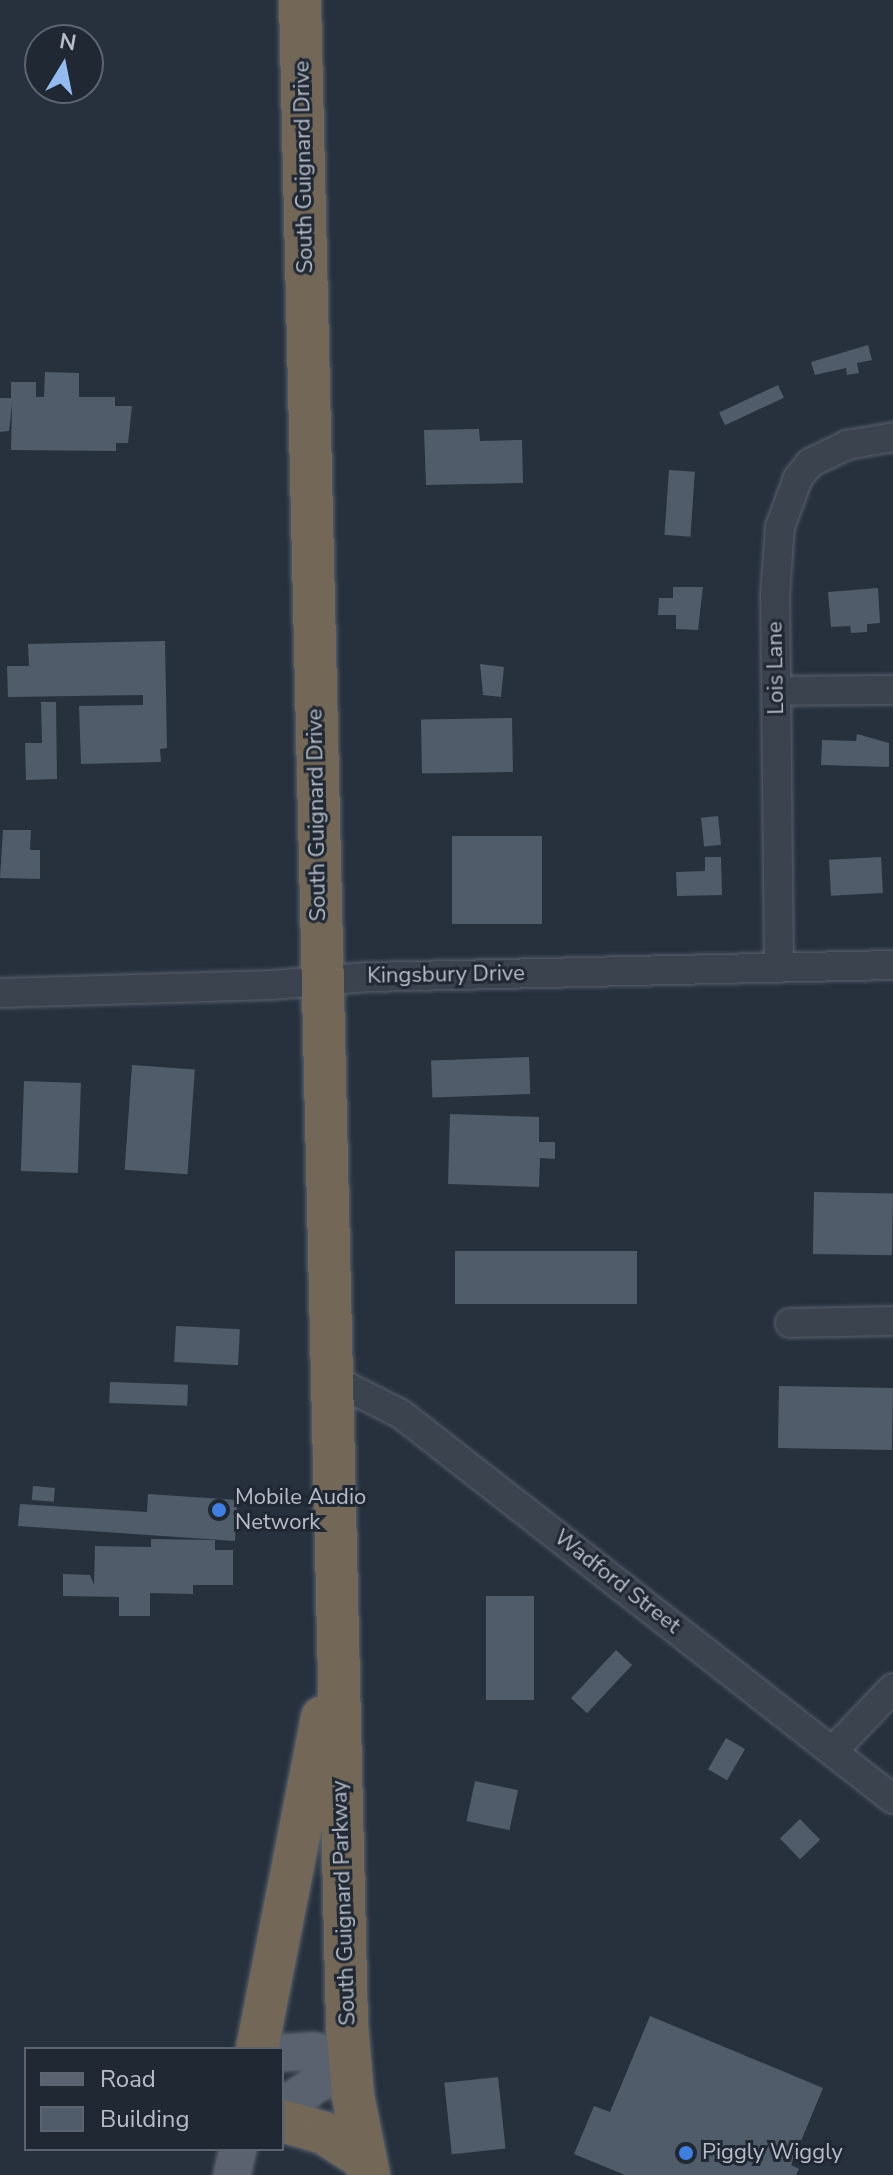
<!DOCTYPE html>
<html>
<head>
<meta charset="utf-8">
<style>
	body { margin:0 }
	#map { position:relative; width:893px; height:2175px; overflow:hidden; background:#27313e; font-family:"Nunito Sans",sans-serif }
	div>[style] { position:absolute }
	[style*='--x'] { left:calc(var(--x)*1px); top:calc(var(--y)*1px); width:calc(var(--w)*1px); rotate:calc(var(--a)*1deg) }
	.building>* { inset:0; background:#505c69; transform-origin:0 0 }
	.roads { filter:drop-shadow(0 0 2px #59616c) drop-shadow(0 0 2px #59616c) }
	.minor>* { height:28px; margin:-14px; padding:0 14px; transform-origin:14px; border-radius:14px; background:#3b434e }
	.major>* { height:36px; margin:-18px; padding:0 18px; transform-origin:18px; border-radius:18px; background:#59626e }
	.highway>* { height:42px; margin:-21px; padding:0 21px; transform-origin:21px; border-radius:21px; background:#736858 }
	.dots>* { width:22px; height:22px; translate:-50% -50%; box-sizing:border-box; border:4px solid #202833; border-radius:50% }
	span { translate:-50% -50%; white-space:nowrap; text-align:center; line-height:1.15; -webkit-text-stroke:6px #202833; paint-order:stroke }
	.street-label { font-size:22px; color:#b7bec9 }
	.poi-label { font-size:22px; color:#b7bec9 }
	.left { translate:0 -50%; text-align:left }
	.legend { position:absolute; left:24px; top:2047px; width:260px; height:104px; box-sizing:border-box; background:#202833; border:2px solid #5c646f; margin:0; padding:10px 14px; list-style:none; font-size:24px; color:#b7bec9 }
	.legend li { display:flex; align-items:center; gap:16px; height:40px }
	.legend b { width:40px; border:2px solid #5c646f }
	.north { position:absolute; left:24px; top:24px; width:80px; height:80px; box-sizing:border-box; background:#202833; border:2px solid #5c646f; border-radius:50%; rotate:10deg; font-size:22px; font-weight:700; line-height:32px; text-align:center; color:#b7bec9 }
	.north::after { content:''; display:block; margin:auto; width:28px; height:36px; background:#94bbf0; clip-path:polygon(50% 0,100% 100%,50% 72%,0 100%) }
</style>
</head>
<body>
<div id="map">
	<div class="building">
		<div style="clip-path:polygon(868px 345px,872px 360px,857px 363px,859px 373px,847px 375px,846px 368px,815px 375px,811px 362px)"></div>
		<div style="clip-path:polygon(45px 372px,79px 373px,79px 397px,115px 397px,115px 406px,132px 406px,128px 443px,116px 443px,116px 451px,11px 450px,12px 404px,9px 431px,0 432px,0 398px,11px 398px,11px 382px,36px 382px,36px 397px,44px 397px)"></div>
		<div style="left:778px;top:385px;width:14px;height:65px;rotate:65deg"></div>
		<div style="clip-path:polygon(479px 429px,480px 441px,522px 440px,523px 483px,426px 485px,424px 430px)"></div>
		<div style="left:669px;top:470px;width:26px;height:65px;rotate:4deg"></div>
		<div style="clip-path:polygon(673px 587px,703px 587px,698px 630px,676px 629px,676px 615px,658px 615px,659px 598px,673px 598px)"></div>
		<div style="clip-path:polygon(878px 588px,880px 623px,867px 624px,867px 632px,851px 633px,850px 626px,831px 627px,828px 592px)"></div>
		<div style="clip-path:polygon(165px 641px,167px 748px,160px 749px,161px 762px,81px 764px,79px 706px,143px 705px,143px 695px,8px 697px,7px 666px,29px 666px,28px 644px)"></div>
		<div style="clip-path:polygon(480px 664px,504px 667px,501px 697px,483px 695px)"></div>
		<div style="clip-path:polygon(41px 702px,56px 702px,57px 779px,26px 780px,25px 743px,42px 743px)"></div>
		<div style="left:512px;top:718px;width:54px;height:91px;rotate:89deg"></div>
		<div style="clip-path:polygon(857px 734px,889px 743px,889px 767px,821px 765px,822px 740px,856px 741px)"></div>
		<div style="left:718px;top:816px;width:29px;height:17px;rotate:84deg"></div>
		<div style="clip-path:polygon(3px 830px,31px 830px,30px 850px,40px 850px,40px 879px,0 878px)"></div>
		<div style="left:452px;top:836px;width:90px;height:88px"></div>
		<div style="clip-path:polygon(705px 857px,721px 857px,722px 895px,677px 896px,676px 872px,705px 871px)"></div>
		<div style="left:881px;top:857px;width:36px;height:52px;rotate:87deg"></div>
		<div style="left:529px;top:1057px;width:37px;height:98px;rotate:88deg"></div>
		<div style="left:132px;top:1065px;width:63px;height:105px;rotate:4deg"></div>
		<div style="left:24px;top:1081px;width:57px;height:90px;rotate:2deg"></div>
		<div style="clip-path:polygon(450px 1114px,539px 1117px,539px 1142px,555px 1142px,555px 1159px,540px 1158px,539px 1187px,448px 1184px)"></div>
		<div style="left:814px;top:1192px;width:79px;height:62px;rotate:1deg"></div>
		<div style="left:455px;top:1251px;width:182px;height:53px"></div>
		<div style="left:176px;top:1326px;width:64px;height:36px;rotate:3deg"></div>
		<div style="left:110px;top:1382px;width:78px;height:21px;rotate:2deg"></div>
		<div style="left:779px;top:1386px;width:114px;height:62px;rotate:1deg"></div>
		<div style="left:33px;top:1486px;width:22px;height:14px;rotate:5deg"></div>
		<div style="clip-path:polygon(148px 1494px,237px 1500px,235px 1541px,18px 1526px,20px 1504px,147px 1512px)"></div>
		<div style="clip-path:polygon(151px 1539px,215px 1540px,215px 1550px,233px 1550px,233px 1585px,193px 1585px,193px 1594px,150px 1593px,150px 1616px,119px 1616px,119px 1597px,63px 1596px,63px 1574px,90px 1575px,94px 1585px,95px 1546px,151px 1547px)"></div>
		<div style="left:486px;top:1596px;width:48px;height:104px"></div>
		<div style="left:616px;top:1650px;width:22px;height:66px;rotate:43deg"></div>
		<div style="left:726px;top:1738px;width:22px;height:36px;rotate:30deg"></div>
		<div style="left:475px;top:1781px;width:44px;height:41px;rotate:12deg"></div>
		<div style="left:800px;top:1819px;width:29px;height:28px;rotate:46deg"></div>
		<div style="clip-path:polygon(650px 2016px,823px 2088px,791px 2165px,799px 2169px,796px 2175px,625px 2175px,574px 2154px,594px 2106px,610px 2112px)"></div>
		<div style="left:498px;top:2077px;width:72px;height:54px;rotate:84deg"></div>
	</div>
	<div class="roads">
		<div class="minor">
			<div style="--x:777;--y:691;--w:116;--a:-0.5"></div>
			<div style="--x:779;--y:968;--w:372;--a:-90.6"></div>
			<div style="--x:775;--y:596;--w:69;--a:-85.9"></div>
			<div style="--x:780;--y:527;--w:52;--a:-69.8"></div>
			<div style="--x:798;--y:478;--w:19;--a:-51"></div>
			<div style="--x:810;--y:463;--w:41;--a:-25.9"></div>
			<div style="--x:847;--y:445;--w:47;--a:-9.9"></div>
			<div style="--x:0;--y:993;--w:273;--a:-1.7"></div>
			<div style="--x:273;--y:985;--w:94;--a:-4.9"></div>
			<div style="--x:367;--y:977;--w:526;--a:-1.31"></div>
			<div style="--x:790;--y:1323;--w:103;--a:-1.1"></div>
			<div style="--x:332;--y:1379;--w:77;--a:26.9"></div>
			<div style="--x:401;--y:1414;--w:625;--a:38.04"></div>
			<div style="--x:833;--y:1751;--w:87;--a:-46.4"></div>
		</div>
		<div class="major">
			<div style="--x:282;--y:2053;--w:32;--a:-4"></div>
			<div style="--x:314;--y:2051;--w:37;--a:20"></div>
			<div style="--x:282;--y:2106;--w:79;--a:-32.1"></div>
			<div style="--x:232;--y:2175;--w:27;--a:-77"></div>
		</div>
		<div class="highway">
			<div style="--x:300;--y:0;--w:2025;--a:88.67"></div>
			<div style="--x:347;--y:2024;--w:72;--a:85.2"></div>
			<div style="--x:353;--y:2096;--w:81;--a:78.6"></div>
			<div style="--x:257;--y:2049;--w:338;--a:-78.9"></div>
			<div style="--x:282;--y:2121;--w:44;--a:15.9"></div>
			<div style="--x:324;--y:2133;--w:48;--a:33"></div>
		</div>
	</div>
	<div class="dots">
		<div style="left:219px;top:1510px;background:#3f7fe0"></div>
		<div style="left:686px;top:2153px;background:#3f7fe0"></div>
	</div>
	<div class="street-label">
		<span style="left:304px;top:167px;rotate:-91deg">South Guignard Drive</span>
		<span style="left:776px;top:668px;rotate:-91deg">Lois Lane</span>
		<span style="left:317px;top:815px;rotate:-91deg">South Guignard Drive</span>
		<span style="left:446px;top:975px;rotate:-1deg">Kingsbury Drive</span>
		<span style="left:617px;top:1582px;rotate:38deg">Wadford Street</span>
		<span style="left:344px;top:1903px;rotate:-92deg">South Guignard Parkway</span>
	</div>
	<div class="poi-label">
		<span class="left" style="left:235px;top:1510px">Mobile Audio<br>Network</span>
		<span class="left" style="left:702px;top:2153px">Piggly Wiggly</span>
	</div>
	<ul class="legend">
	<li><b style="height:10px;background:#59626e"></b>Road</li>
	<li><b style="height:22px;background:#505c69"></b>Building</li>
	</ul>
	<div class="north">N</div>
</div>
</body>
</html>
